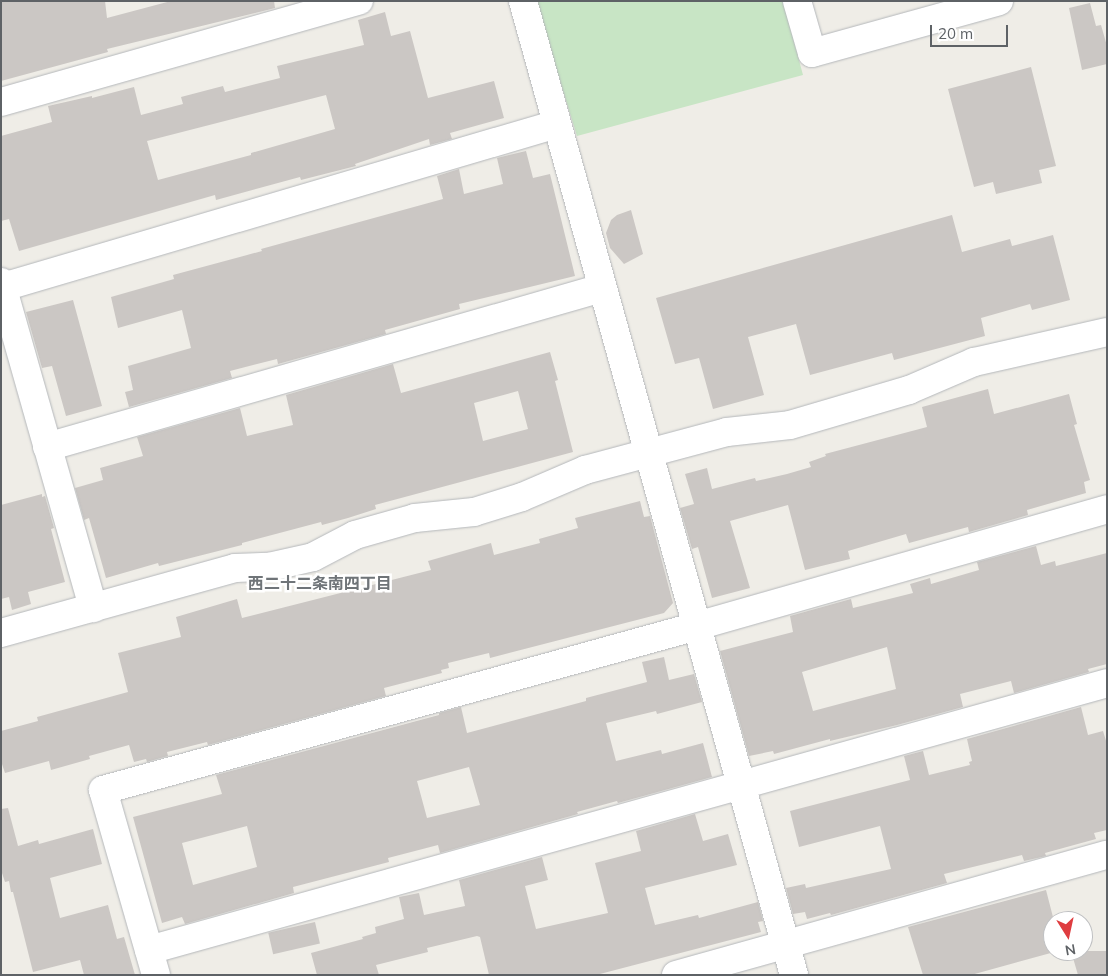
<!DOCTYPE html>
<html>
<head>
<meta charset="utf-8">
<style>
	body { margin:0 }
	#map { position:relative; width:1108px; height:976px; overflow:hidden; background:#efede7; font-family:Mulish,"Noto Sans JP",sans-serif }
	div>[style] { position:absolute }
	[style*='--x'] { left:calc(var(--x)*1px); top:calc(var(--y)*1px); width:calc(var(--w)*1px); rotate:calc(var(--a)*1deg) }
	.green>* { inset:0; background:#c8e5c5 }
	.building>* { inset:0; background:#cbc7c4; transform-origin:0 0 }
	.roads { filter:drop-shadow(0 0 1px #b4b7ba) drop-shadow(0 0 1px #b4b7ba) }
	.minor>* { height:28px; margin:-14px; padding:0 14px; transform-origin:14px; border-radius:14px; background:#fff }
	span { translate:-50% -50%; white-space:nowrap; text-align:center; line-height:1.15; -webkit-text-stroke:5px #fff; paint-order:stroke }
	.neighbourhood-label { font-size:16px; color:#6f7478; font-weight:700 }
	.frame { position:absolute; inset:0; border:2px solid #5e6266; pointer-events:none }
	.north { position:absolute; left:1043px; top:911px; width:50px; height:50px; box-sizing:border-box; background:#fff; border:1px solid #bfc0c2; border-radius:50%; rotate:170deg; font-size:14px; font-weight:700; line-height:20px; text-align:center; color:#5e6266 }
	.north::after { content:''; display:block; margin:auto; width:18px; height:22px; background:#df3d40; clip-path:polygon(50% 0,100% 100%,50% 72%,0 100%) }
	.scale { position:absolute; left:930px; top:25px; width:78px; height:22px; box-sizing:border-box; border:2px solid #5e6266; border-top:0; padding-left:6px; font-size:15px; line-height:18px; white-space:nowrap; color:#5e6266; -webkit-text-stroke:4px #fff; paint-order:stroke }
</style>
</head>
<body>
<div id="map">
	<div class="green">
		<div style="clip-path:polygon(535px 1px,783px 1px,803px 75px,577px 136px)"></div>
	</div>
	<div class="building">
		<div style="clip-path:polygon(1px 1px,105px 1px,107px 18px,171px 1px,274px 1px,275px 8px,107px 49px,108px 52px,1px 81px)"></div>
		<div style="clip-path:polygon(1090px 3px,1096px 26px,1101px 25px,1107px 46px,1107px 64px,1082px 70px,1069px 8px)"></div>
		<div style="clip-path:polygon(evenodd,385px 12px,391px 36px,410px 31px,428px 98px,494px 81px,504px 118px,450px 133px,452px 139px,430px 145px,429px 139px,355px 164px,356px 166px,301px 180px,300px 177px,216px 200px,215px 195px,19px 251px,9px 219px,1px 221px,1px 136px,52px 122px,48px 106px,92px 96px,92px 98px,134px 87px,141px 115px,183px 104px,181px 97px,223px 86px,225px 92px,280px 78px,277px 66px,364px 45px,358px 20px,385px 12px,326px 95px,335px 129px,251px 153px,251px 155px,158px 180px,147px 141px,326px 95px)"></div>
		<div style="clip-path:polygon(1031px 67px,1056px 166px,1039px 170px,1042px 183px,996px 194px,993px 182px,974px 187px,948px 89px)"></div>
		<div style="clip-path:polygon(526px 151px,533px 178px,550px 174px,575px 276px,459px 304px,460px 309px,385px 330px,386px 334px,278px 364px,277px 359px,230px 371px,232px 378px,129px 407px,125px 392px,133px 390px,128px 366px,191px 348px,182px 310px,118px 328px,111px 297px,174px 279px,173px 275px,262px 251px,261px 249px,443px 199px,437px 176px,459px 169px,464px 194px,503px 184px,497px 158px)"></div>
		<div style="clip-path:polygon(631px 210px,643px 254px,624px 264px,610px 248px,606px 233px,611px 220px,617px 215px)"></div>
		<div style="clip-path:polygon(952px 215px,962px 252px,1010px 239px,1012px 246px,1053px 235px,1070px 300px,1032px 310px,1030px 304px,981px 318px,985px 336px,894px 360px,892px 353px,810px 375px,796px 324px,748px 337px,764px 395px,713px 409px,699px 358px,675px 364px,656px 298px)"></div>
		<div style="clip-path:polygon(73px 300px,102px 406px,66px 416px,52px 366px,42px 368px,26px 312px)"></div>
		<div style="clip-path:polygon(evenodd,550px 352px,558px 380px,555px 381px,573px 452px,375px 505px,376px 509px,348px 518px,322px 525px,321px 522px,242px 543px,242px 545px,159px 566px,158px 563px,106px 578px,89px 518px,84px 520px,75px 488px,103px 480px,100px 468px,143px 456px,137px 437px,240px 408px,247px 436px,293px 425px,286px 395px,393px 364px,401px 393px,550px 352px,518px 391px,528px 429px,483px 441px,474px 403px,518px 391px)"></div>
		<div style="clip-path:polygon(988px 389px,994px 414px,1069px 394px,1077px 424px,1074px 425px,1090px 480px,1084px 482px,1086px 493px,1027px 510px,1028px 515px,969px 532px,968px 527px,909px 543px,906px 534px,848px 551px,850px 559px,805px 570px,788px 505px,730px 521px,750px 588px,712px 598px,698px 547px,692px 549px,680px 508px,694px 504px,685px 474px,707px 468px,712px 489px,755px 478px,756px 481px,787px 474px,811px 467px,809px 462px,826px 456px,825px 454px,927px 427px,922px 407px)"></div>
		<div style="clip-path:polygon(42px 494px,42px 497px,45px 496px,54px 528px,51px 529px,65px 582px,28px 592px,31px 604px,12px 610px,9px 597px,1px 599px,1px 505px)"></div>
		<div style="clip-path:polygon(640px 501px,644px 517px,650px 516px,673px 603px,664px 613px,490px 658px,489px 653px,448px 663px,449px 668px,441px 670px,442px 673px,384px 688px,386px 696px,208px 745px,207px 742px,167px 752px,168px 756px,147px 762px,146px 759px,134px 762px,129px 745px,89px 756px,90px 759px,51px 770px,49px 761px,5px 773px,1px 761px,1px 731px,38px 721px,37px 717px,128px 692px,118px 653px,181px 637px,176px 617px,237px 599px,242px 618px,431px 570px,428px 561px,491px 543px,494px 555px,540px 543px,539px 539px,578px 528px,575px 518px)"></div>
		<div style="clip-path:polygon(evenodd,1036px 546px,1041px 565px,1055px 561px,1056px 566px,1107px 553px,1107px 664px,1088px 669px,1089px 672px,1014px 693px,1011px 681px,960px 694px,963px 707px,897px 725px,830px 741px,830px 739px,774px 754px,773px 751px,749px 756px,720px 651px,793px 632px,790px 616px,851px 599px,853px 608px,913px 593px,910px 584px,930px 578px,931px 584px,979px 570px,977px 562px,1036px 546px,887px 647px,896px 689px,813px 711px,802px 672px,887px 647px)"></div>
		<div style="clip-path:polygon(evenodd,664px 657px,669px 680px,694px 674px,702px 702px,657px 714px,656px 711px,606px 723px,616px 761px,661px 750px,662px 754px,703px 743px,712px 777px,618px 803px,617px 801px,577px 812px,578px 814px,440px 853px,438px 845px,388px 858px,389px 862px,293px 887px,294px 893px,185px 924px,182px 917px,162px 923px,133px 817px,222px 794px,216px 775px,439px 715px,439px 713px,461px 707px,467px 733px,586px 701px,586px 698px,647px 682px,642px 662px,664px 657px,469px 767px,480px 805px,427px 818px,417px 781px,469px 767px,664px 657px,247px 826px,257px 867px,193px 885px,182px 843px,247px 826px)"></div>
		<div style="clip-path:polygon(1081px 707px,1088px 735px,1103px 731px,1107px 744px,1107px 830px,1094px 833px,1096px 839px,1045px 853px,1046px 856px,1024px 861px,1022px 855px,944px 874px,947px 883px,831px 915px,830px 913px,807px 919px,805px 912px,793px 914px,786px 888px,805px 884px,806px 888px,891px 869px,880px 826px,799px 847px,790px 811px,910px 780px,904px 756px,923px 751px,929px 775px,970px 765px,969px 762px,972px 761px,967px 739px)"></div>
		<div style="clip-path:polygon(8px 808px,18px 846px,38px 840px,39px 844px,93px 829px,102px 864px,50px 878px,60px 918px,108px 905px,117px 939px,124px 937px,135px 975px,84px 975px,80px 960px,33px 972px,13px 892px,11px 892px,9px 881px,5px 882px,1px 870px,1px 809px)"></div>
		<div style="clip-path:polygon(695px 814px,703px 841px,728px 834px,737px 865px,645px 888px,655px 925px,698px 915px,699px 918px,758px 902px,763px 921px,758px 922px,761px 932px,596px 975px,489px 975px,480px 937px,477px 936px,427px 948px,428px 952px,376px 965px,379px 975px,317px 975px,311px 953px,363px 939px,362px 937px,376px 933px,375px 927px,404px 919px,399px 897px,419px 893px,424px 915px,465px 906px,459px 880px,542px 857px,548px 880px,525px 886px,536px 929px,608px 913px,595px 863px,641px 851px,636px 831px)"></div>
		<div style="clip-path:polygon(1046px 890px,1054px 921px,1053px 951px,1058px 951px,971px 975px,923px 975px,908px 927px)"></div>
		<div style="left:315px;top:922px;width:22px;height:48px;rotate:77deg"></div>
		<div style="clip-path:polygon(1071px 951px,1107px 951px,1107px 975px,1078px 975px)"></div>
	</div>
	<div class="roads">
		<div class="minor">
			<div style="--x:523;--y:1;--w:1011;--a:74.45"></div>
			<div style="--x:797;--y:1;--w:54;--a:73.9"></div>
			<div style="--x:812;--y:53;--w:194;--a:-15.5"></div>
			<div style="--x:1;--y:102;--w:372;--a:-15.8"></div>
			<div style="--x:1;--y:282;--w:339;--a:74.2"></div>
			<div style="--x:3;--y:287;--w:577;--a:-16.4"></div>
			<div style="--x:47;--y:447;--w:577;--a:-15.99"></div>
			<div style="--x:1;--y:633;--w:243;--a:-15.5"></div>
			<div style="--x:235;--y:568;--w:34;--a:-2"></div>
			<div style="--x:269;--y:567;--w:45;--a:-12.8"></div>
			<div style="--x:313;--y:557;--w:47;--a:-27.6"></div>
			<div style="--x:355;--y:535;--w:62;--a:-15.8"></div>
			<div style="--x:415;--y:518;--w:59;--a:-5.8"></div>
			<div style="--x:474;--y:512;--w:50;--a:-17.4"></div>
			<div style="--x:522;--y:497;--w:69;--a:-23.2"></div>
			<div style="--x:585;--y:470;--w:147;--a:-15"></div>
			<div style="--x:727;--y:432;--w:63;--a:-6.3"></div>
			<div style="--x:790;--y:425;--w:124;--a:-16.4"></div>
			<div style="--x:909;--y:390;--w:71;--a:-23.3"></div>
			<div style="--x:974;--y:362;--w:136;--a:-12.7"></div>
			<div style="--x:149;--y:950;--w:995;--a:-15.57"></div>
			<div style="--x:156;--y:975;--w:192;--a:-106"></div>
			<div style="--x:103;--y:790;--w:616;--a:-15.43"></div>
			<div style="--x:697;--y:626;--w:426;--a:-15.9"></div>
			<div style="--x:676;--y:975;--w:447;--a:-15.6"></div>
		</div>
	</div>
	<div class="neighbourhood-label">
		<span style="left:320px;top:583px">西二十二条南四丁目</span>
	</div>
	<div class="frame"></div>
	<div class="north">N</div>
	<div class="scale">20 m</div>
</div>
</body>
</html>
